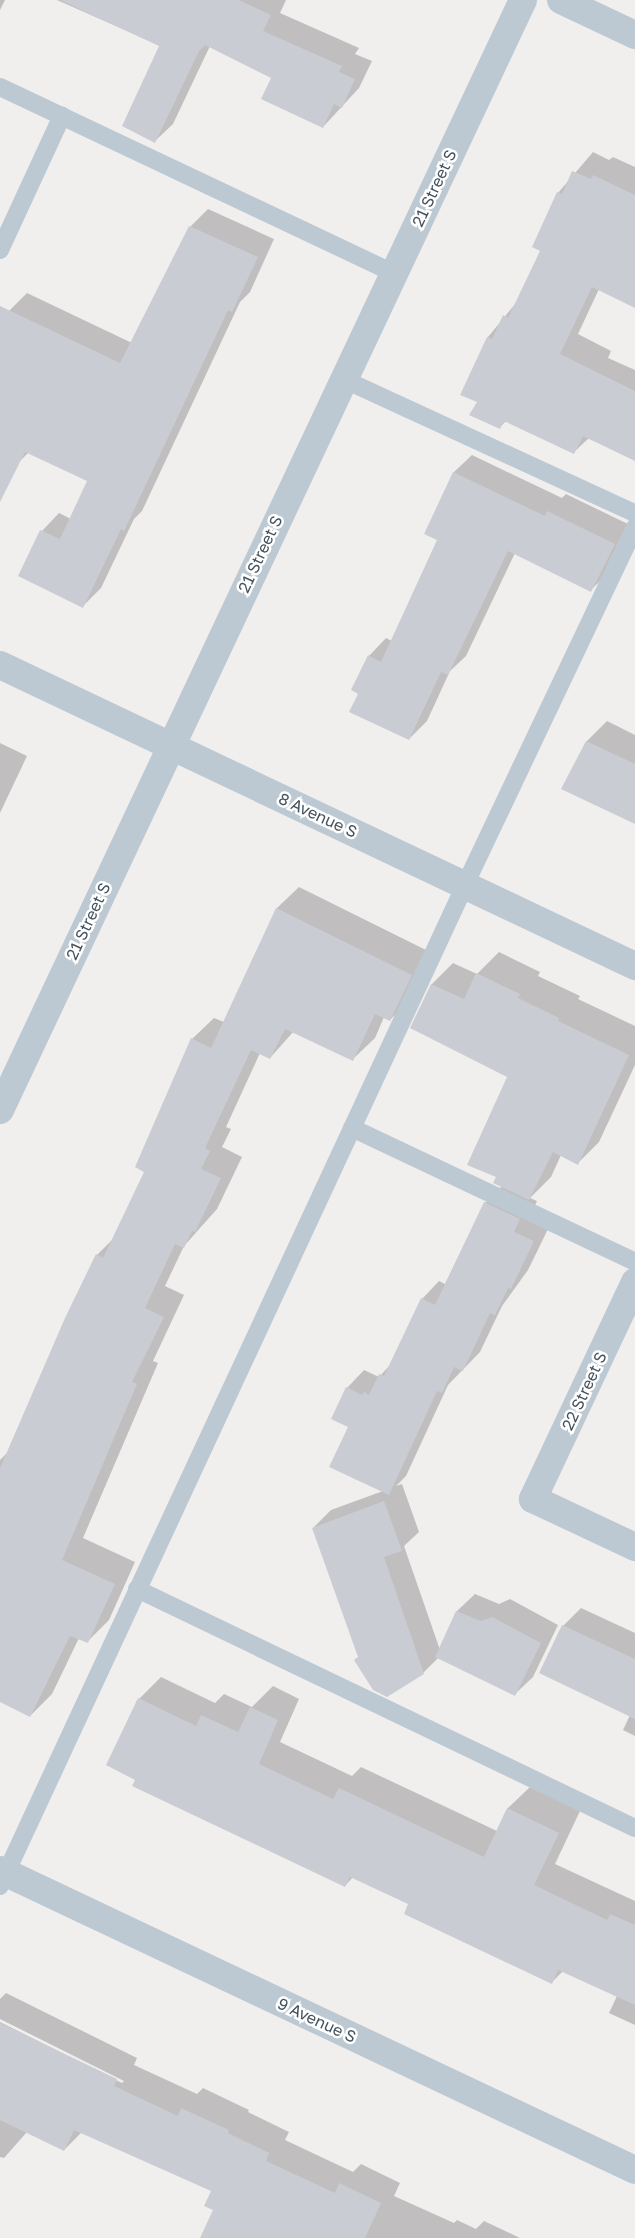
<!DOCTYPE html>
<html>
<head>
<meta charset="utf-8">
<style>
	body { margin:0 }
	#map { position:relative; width:635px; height:2238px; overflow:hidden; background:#f1eeee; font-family:"Golos Text",sans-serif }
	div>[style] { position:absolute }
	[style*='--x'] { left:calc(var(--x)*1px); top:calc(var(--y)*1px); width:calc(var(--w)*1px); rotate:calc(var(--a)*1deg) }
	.shadow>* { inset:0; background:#0003 }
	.building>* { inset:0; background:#c9cdd3 }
	.service>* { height:18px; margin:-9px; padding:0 9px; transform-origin:9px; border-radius:9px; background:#bdc9d2 }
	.minor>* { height:28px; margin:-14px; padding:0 14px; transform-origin:14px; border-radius:14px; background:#bdc9d2 }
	span { translate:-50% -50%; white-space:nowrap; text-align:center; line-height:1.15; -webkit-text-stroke:5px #fff; paint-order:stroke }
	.street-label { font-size:16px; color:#44525d }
</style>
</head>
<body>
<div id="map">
	<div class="shadow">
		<div style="clip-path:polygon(0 0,5px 0,0 10px)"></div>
		<div style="clip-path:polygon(57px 0,286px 0,280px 13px,359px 48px,355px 54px,372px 61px,359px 88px,323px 127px,273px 78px,210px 46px,173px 124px,155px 141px,161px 46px)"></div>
		<div style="clip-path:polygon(593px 152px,609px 160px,613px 157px,635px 167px,635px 307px,599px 289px,578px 334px,611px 351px,608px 358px,635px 370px,635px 460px,589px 438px,574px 452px,506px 421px,500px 427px,479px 401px,462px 394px,488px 337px,516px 303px,541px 250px,558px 193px)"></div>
		<div style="clip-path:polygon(208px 209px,274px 239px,250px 292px,240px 302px,142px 511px,134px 519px,101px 588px,83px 606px,20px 576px,42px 531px,59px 513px,71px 519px,89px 481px,29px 452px,20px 461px,0 452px,0 329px,9px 311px,27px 293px,132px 343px,190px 227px)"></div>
		<div style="clip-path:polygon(472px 455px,562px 498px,566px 494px,632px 526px,609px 572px,591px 590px,515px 553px,466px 656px,450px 671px,427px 721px,409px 739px,360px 693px,369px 656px,386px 638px,392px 641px,438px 539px,426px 533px,454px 472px)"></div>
		<div style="clip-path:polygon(607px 721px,635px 735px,635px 822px,563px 789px,587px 741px)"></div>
		<div style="clip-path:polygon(0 743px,27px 756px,0 813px)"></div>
		<div style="clip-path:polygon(299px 887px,432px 953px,411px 998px,390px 1020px,384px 1017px,375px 1038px,353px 1059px,294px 1031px,270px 1058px,260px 1053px,226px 1127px,231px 1129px,222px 1147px,242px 1157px,217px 1209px,184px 1246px,165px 1286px,184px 1295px,153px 1361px,158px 1363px,83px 1538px,135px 1562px,109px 1620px,87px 1642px,79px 1638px,52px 1694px,30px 1716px,0 1701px,0 1460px,9px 1451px,97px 1255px,113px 1239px,146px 1171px,192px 1039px,214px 1018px,224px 1022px,277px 908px)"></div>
		<div style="clip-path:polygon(499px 952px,540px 972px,538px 976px,580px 996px,578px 999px,635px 1026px,635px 1065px,599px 1142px,578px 1163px,561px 1155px,551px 1177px,530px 1198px,537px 1201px,531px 1214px,551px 1223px,528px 1270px,502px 1306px,480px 1352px,448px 1385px,406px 1476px,396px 1486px,402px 1484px,419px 1532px,404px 1546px,440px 1650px,457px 1611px,475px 1594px,499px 1604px,510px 1599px,558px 1625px,533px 1677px,515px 1694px,439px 1657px,423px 1673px,359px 1656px,313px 1528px,331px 1510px,383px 1491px,350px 1427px,347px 1388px,364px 1370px,379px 1377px,391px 1364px,422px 1299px,439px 1281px,445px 1284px,485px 1203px,502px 1186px,498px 1177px,509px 1076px,412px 1028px,432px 984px,453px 963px,477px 974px)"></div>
		<div style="clip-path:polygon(581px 1608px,635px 1633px,635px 1736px,623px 1730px,630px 1715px,541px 1672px,563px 1626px)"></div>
		<div style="clip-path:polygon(161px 1677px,215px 1703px,224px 1694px,252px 1707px,273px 1686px,299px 1699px,280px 1742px,352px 1776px,361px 1767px,497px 1831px,508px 1808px,530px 1787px,580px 1811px,555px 1864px,635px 1901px,635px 2025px,609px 2013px,617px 1996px,563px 1971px,552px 1982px,410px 1904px,353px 1877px,345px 1886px,137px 1779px,139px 1699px)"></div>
		<div style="clip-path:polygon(6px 1993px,137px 2058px,134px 2065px,197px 2094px,203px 2088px,249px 2110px,248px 2112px,289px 2132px,285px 2140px,353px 2172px,361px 2164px,400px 2183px,394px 2196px,454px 2223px,457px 2220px,476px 2229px,484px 2221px,520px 2238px,202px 2238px,214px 2209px,213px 2190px,82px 2132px,64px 2150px,27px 2132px,4px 2158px,0 2157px,0 2022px,122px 2083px,124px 2081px,0 2019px,0 1999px)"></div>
	</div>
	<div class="building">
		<div style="clip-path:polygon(60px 0,239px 0,271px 15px,263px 31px,342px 66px,339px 72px,355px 79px,342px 108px,334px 104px,323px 128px,261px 99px,271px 78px,205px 45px,199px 51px,155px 143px,122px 126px,159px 46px)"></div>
		<div style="clip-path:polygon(572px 171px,591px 179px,593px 175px,635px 195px,635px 308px,592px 287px,560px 354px,635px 391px,635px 461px,583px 436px,574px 454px,504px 421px,500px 429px,469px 415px,477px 402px,460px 395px,487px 337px,492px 339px,503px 315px,508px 318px,540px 251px,532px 247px,557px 192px,562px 194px)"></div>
		<div style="clip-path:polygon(189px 226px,258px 257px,232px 312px,228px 310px,124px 531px,121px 529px,83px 608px,18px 576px,40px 530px,60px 539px,87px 481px,25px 452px,0 502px,0 306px,120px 363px)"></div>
		<div style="clip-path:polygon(453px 472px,545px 516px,547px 511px,615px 544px,591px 592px,508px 551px,448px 675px,441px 672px,409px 740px,349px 712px,358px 694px,351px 690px,368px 655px,381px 662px,437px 540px,424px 534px)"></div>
		<div style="clip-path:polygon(586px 741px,635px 764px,635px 824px,561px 789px)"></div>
		<div style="clip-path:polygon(276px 908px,412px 975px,390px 1021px,375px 1014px,353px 1061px,285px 1029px,270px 1059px,251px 1050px,205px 1148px,210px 1151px,201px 1169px,221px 1178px,195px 1232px,192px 1231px,184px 1248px,175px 1244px,145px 1308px,164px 1317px,132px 1382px,137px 1384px,62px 1560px,115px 1584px,88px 1643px,70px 1636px,30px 1717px,0 1702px,0 1468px,65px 1318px,96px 1254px,103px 1258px,144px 1172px,135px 1167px,191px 1038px,211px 1048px)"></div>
		<div style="clip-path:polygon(476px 973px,520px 994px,518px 998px,559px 1018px,558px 1021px,629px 1055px,578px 1165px,553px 1152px,529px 1200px,493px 1183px,496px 1177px,467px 1165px,507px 1077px,410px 1028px,431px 984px,464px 999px)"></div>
		<div style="clip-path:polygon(484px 1202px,520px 1219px,514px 1232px,534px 1241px,511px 1289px,508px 1288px,495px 1315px,490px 1313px,463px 1371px,454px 1367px,442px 1393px,437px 1391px,389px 1495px,329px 1467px,348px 1427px,331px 1419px,346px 1387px,362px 1395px,364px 1392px,369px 1395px,379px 1374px,384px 1376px,421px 1298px,435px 1305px)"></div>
		<div style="clip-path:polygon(384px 1501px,402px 1551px,384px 1557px,424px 1674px,387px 1697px,373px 1690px,354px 1660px,358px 1657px,312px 1528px)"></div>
		<div style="clip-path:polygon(456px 1611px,481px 1621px,492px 1617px,541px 1643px,515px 1696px,435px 1657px)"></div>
		<div style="clip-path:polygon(562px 1625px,635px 1659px,635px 1719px,539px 1673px)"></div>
		<div style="clip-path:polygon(138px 1698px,196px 1726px,201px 1715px,238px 1732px,250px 1707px,278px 1720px,259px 1764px,333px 1799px,339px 1788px,484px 1857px,507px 1808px,559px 1833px,534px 1885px,607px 1920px,610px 1914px,635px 1925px,635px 2005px,558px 1970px,552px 1984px,404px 1914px,408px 1904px,350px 1877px,345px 1887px,132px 1786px,135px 1780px,106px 1765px)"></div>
		<div style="clip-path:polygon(0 2023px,117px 2079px,114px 2086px,178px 2116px,181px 2108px,229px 2130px,228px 2133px,269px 2153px,266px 2161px,335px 2193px,339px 2183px,381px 2203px,365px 2238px,200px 2238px,213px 2210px,204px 2206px,211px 2191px,74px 2130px,64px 2151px,0 2120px)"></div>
	</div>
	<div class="service">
		<div style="--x:0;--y:87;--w:436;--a:25.3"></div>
		<div style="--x:0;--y:250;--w:148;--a:-65.2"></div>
		<div style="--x:343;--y:379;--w:321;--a:24.7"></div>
		<div style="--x:352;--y:1128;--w:313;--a:25.3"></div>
		<div style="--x:137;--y:1589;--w:552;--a:25.64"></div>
		<div style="--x:0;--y:1886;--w:1104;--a:-65.08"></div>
		<div style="--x:465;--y:885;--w:396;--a:-64.6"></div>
	</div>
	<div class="minor">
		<div style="--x:561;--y:0;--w:82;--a:25.3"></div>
		<div style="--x:0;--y:665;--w:703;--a:25.36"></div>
		<div style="--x:0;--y:1110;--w:1227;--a:-64.77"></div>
		<div style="--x:635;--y:1282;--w:240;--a:115.2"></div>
		<div style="--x:533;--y:1499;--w:113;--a:25.2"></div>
		<div style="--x:0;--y:1870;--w:702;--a:25.29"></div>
	</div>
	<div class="street-label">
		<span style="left:434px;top:188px;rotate:-65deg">21 Street S</span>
		<span style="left:260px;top:554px;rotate:-65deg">21 Street S</span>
		<span style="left:318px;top:815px;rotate:25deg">8 Avenue S</span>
		<span style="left:88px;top:921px;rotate:-65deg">21 Street S</span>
		<span style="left:584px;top:1391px;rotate:-65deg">22 Street S</span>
		<span style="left:317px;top:2020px;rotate:25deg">9 Avenue S</span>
	</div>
</div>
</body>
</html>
